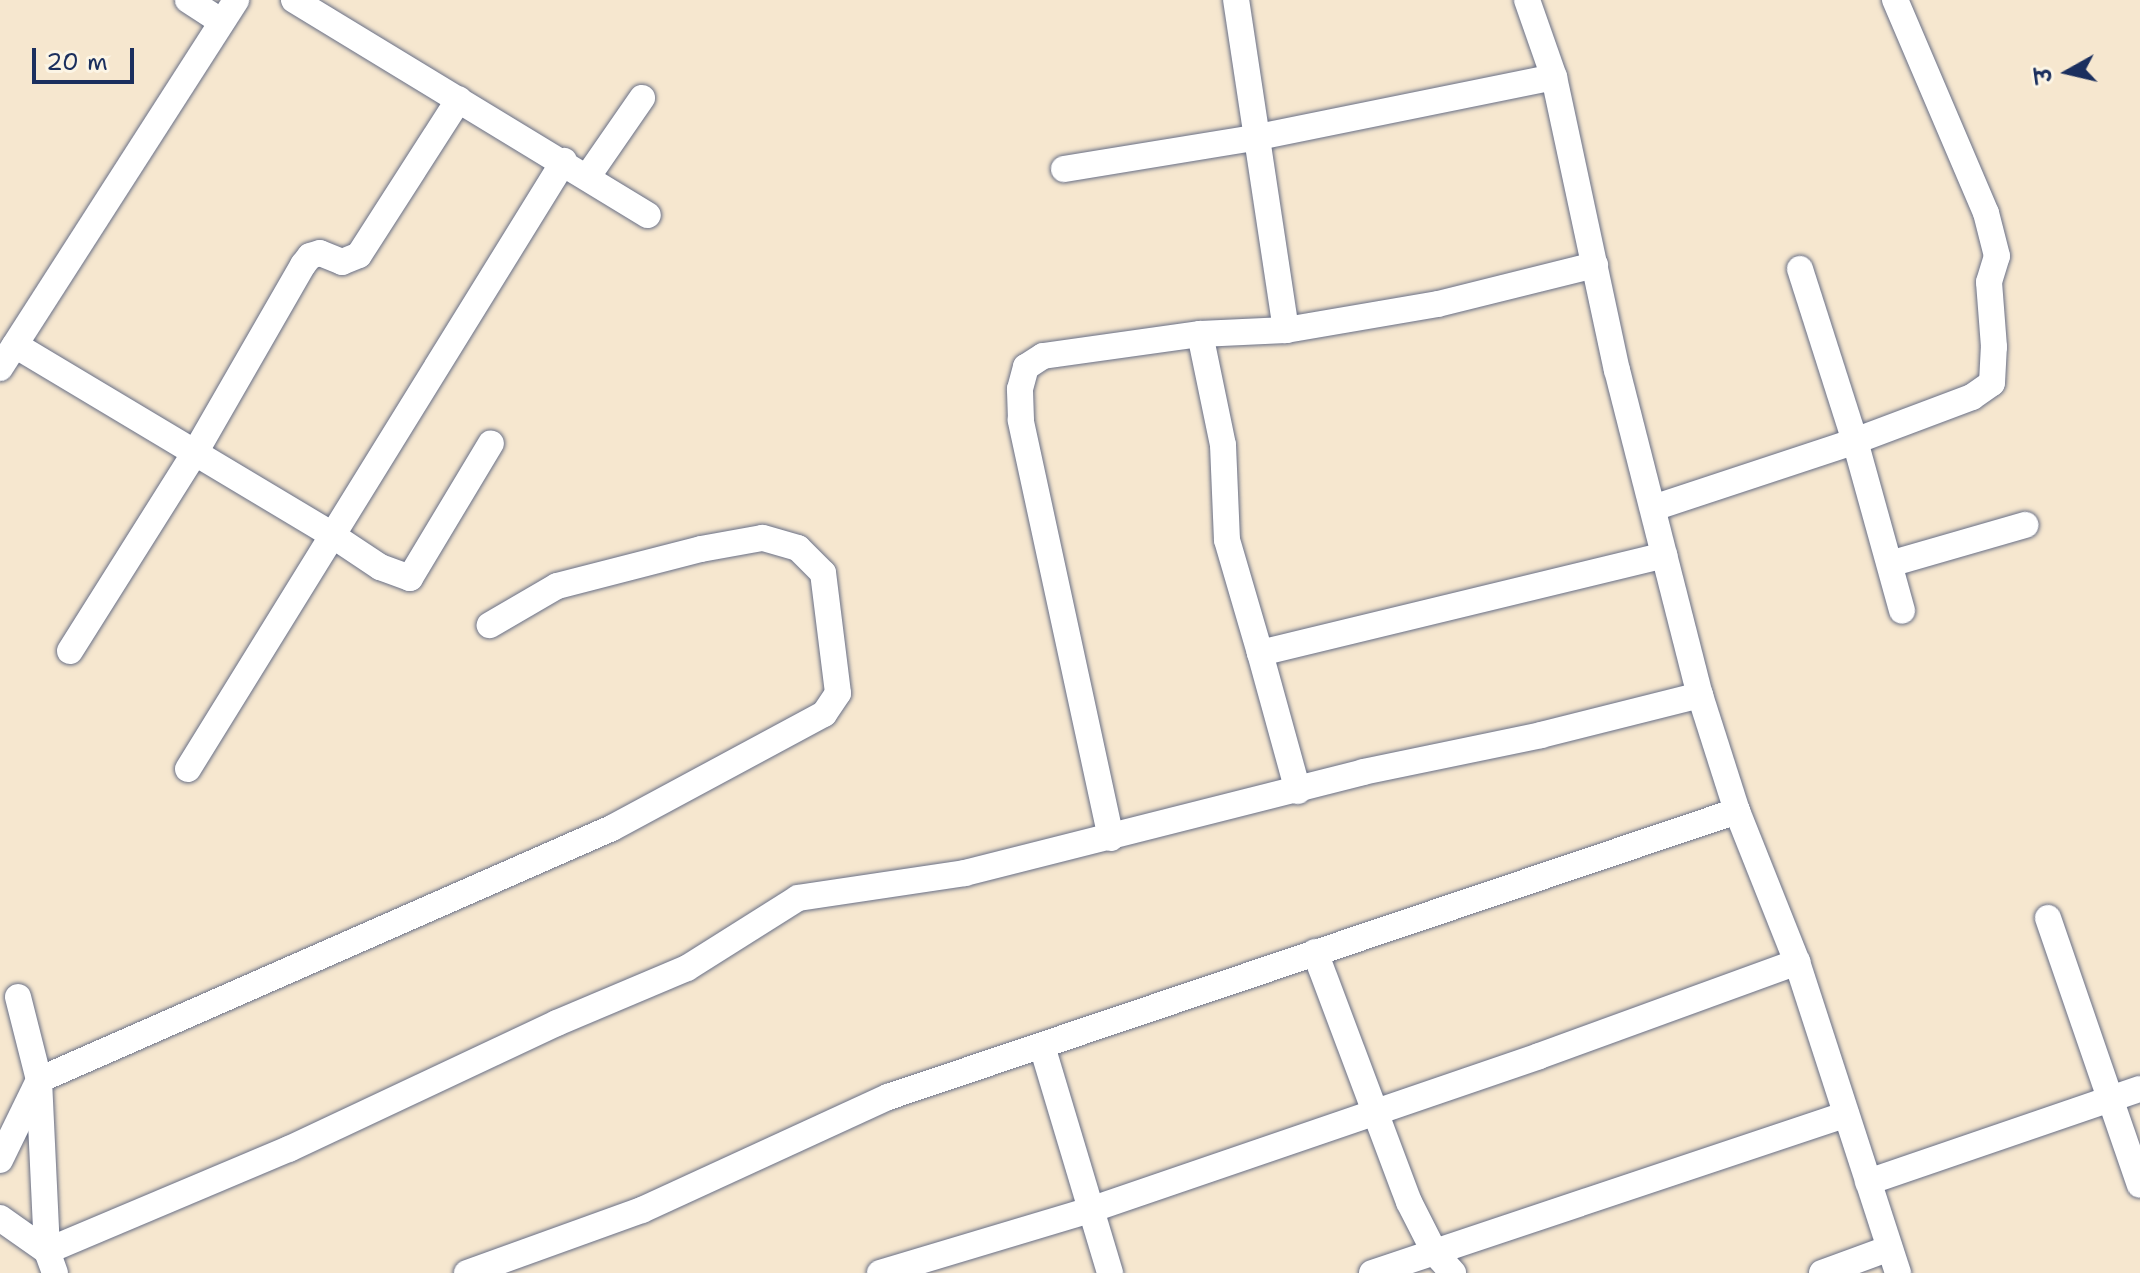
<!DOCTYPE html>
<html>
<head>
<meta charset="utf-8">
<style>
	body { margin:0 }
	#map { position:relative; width:2140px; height:1273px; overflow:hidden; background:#f6e7cf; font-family:"Shantell Sans","Playpen Sans Deva",sans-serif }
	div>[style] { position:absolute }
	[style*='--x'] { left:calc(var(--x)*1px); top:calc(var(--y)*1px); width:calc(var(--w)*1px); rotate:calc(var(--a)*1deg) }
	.roads { filter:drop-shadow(0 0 2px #686f86) drop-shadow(0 0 2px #686f86) }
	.street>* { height:26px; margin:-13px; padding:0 13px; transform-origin:13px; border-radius:13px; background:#fff }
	span { translate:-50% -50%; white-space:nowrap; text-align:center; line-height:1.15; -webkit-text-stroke:8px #fcf5e5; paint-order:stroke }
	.north { position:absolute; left:2028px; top:32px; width:80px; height:80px; -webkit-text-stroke:6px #fcf5e5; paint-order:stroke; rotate:262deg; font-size:22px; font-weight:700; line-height:32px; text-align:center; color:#1b2f5e }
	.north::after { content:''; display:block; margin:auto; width:28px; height:36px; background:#1b2f5e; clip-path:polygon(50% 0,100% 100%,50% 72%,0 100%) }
	.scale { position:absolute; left:32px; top:48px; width:102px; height:36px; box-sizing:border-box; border:4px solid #1b2f5e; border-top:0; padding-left:10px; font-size:24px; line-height:28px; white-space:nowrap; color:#1b2f5e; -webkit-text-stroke:6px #fcf5e5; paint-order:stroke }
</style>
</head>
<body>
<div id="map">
	<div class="roads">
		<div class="street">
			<div style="--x:188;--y:0;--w:40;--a:32.9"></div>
			<div style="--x:294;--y:0;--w:414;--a:31.3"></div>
			<div style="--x:1527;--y:0;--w:82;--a:70.7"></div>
			<div style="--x:1554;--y:77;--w:300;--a:77.9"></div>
			<div style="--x:1617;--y:370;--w:335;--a:75.7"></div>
			<div style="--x:1700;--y:695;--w:122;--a:72.3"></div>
			<div style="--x:1737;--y:811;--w:162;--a:68.3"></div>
			<div style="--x:1797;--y:962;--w:327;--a:72"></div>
			<div style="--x:1064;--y:169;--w:193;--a:-9.3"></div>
			<div style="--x:1254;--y:138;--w:306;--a:-11.5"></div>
			<div style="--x:588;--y:176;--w:95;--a:-55.3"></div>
			<div style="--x:1800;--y:269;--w:181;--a:72.3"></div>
			<div style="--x:1855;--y:441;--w:176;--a:74.5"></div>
			<div style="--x:1286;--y:330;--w:154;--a:-9.7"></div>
			<div style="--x:1438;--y:304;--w:162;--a:-14"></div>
			<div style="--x:1200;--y:334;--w:113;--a:78.3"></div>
			<div style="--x:1223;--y:445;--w:95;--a:87.6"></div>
			<div style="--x:1227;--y:540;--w:118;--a:73.7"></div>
			<div style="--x:15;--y:345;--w:370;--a:30.9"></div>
			<div style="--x:332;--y:535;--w:58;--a:33.7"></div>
			<div style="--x:380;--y:567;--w:32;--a:20"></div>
			<div style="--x:410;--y:578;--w:157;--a:-59"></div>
			<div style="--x:0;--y:368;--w:437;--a:-57.3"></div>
			<div style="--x:1653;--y:508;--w:213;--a:-18.3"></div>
			<div style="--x:1855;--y:441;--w:125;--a:-20.6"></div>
			<div style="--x:1972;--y:397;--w:24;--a:-35"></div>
			<div style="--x:1992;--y:383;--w:36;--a:-87"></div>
			<div style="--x:1994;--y:347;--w:65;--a:-94.4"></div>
			<div style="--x:1989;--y:282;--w:27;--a:-73"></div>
			<div style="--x:1997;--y:256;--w:44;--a:-104.3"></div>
			<div style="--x:1986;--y:213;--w:232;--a:-113.1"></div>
			<div style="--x:1890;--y:564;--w:141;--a:-16.1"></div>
			<div style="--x:70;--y:651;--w:236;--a:-57.8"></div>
			<div style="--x:196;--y:451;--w:215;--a:-60.1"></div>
			<div style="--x:303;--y:265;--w:11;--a:-52"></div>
			<div style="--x:310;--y:256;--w:10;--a:-17"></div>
			<div style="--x:320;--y:253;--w:24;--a:22"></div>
			<div style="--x:342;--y:262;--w:18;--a:-22"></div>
			<div style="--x:359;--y:255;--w:185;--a:-57.3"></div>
			<div style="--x:188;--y:769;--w:715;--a:-58.27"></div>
			<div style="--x:1298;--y:791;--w:143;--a:-105.4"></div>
			<div style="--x:1260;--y:653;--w:416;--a:-13.6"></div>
			<div style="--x:1111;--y:838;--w:428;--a:-102.2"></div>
			<div style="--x:1021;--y:420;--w:31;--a:-92"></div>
			<div style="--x:1020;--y:389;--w:23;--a:-75"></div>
			<div style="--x:1026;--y:367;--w:20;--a:-33"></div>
			<div style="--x:1043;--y:356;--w:159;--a:-8"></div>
			<div style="--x:1200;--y:334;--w:86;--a:-2.7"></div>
			<div style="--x:1286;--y:330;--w:334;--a:-98.6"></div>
			<div style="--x:2048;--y:918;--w:282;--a:71"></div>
			<div style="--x:1315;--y:952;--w:267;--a:69.4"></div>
			<div style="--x:1409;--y:1202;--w:57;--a:63"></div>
			<div style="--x:1435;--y:1253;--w:27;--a:48"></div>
			<div style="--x:18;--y:997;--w:86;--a:75.8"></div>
			<div style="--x:39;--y:1080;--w:171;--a:87.3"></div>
			<div style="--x:47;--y:1251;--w:23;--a:70"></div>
			<div style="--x:1042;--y:1046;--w:237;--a:73.3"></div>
			<div style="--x:0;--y:1160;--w:89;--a:-64"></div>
			<div style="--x:39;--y:1080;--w:626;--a:-23.74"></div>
			<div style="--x:612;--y:828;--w:241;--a:-28.3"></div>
			<div style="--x:824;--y:714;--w:25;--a:-56"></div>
			<div style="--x:838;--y:693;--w:121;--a:-97.1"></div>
			<div style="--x:823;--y:573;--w:35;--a:-135"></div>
			<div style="--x:798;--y:548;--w:37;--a:-164"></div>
			<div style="--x:762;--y:538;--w:62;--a:169.8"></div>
			<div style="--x:701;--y:549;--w:149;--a:165.6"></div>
			<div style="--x:557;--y:586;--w:78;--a:149.8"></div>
			<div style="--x:1868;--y:1182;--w:287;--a:-18.9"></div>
			<div style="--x:0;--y:1218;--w:57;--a:35.1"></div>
			<div style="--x:47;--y:1251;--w:263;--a:-22.9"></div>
			<div style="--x:289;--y:1149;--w:296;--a:-25.2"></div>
			<div style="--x:557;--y:1023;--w:141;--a:-22.9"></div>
			<div style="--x:687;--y:968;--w:131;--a:-32.2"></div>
			<div style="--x:798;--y:898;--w:169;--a:-8.5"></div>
			<div style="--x:965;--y:873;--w:411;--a:-14.2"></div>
			<div style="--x:1363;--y:772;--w:182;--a:-11.7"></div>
			<div style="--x:1541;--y:735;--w:164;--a:-14.1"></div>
			<div style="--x:467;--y:1273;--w:186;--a:-19.8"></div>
			<div style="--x:642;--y:1210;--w:271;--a:-24.7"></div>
			<div style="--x:888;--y:1097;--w:896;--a:-18.62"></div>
			<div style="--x:880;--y:1273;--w:219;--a:-16.7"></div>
			<div style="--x:1090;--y:1210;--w:475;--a:-18.9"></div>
			<div style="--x:1539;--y:1056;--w:275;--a:-20"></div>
			<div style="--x:1372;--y:1273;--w:500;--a:-18.5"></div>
			<div style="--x:1822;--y:1273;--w:72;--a:-20.2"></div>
		</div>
	</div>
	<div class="north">उ</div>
	<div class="scale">20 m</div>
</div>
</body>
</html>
